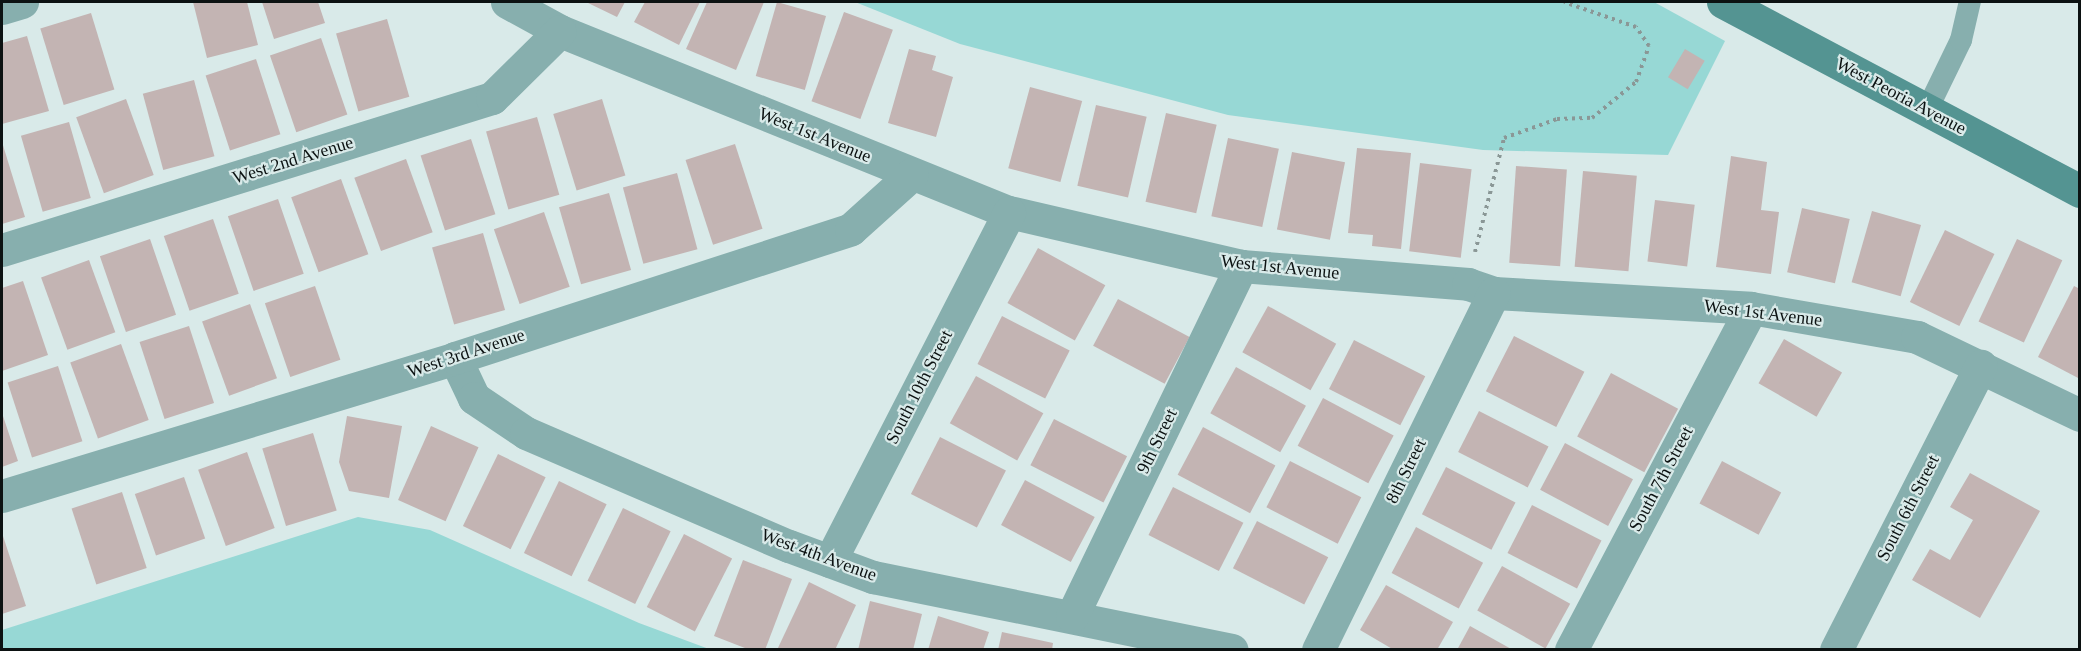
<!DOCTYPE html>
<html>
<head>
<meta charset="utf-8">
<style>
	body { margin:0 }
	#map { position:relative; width:2081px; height:651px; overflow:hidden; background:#d9eae9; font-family:"Times New Roman",serif }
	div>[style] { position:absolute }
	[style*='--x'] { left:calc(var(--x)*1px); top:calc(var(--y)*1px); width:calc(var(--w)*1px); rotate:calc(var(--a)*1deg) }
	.green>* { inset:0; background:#97d8d5 }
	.building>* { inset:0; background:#c3b4b3; transform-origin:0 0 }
	.path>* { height:4px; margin-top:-2px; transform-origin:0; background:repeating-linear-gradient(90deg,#8a9796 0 3px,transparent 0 7.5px) }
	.lane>* { height:22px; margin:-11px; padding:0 11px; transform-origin:11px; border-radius:11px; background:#87afae }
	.street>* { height:33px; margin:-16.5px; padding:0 16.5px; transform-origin:16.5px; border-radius:16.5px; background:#87afae }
	.secondary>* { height:33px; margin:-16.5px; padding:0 16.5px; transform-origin:16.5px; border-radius:16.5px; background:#549492 }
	span { translate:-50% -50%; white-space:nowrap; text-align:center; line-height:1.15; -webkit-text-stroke:4.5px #d9eae9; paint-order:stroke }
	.street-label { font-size:18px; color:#0c1212 }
	.frame { position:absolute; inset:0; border:3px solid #0c1212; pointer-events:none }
</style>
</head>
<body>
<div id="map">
	<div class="green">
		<div style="clip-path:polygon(855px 2px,1654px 2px,1725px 41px,1668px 155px,1483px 150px,1228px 115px,960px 44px)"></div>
		<div style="clip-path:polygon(358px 517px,430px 530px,639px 623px,709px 649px,2px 649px,2px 630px)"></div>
	</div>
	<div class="building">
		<div style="clip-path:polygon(193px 2px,247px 2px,258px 45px,207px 58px)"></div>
		<div style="clip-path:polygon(262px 2px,318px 2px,325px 23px,274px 39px)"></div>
		<div style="clip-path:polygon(586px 2px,625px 2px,617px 17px)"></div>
		<div style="clip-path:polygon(645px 2px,700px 2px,679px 45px,634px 22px)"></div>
		<div style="clip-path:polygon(707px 2px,764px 2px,736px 70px,686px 49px)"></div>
		<div style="left:777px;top:2px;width:51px;height:77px;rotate:16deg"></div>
		<div style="left:844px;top:12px;width:52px;height:95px;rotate:20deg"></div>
		<div style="left:91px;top:13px;width:80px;height:53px;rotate:73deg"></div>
		<div style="left:387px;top:19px;width:81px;height:53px;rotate:74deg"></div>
		<div style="clip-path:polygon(27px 36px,49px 111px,2px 124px,2px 43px)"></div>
		<div style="left:321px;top:38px;width:81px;height:54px;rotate:71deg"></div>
		<div style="clip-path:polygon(909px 49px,936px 56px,932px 70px,953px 77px,936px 137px,888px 123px)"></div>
		<div style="left:1685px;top:49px;width:23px;height:33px;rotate:31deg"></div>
		<div style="left:256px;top:59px;width:79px;height:53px;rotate:72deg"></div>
		<div style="left:194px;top:80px;width:79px;height:53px;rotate:75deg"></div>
		<div style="left:1030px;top:87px;width:54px;height:84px;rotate:15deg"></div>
		<div style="left:126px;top:99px;width:81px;height:53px;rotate:70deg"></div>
		<div style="left:602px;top:99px;width:80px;height:51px;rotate:73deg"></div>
		<div style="left:1096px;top:105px;width:52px;height:83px;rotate:13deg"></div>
		<div style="left:1166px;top:113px;width:52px;height:91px;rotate:13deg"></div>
		<div style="left:537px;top:117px;width:81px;height:53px;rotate:74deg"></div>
		<div style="left:69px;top:122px;width:79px;height:50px;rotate:74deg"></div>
		<div style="left:1228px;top:138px;width:52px;height:80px;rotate:12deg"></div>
		<div style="left:471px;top:139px;width:79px;height:53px;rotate:72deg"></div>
		<div style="clip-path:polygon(2px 142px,25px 217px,2px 224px)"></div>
		<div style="left:735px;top:144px;width:89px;height:52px;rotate:72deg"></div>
		<div style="clip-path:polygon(1357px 148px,1411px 153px,1401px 249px,1372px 246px,1373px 235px,1348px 233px)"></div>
		<div style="left:1292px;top:152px;width:54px;height:79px;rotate:11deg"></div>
		<div style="clip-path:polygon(1731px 156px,1767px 162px,1761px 210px,1779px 212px,1771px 274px,1716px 267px)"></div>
		<div style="left:406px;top:159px;width:78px;height:55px;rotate:70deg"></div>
		<div style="left:1420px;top:163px;width:52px;height:89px;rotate:7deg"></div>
		<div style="left:1516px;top:166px;width:51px;height:97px;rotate:4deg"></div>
		<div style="left:1583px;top:171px;width:54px;height:96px;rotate:5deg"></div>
		<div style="left:677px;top:173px;width:79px;height:56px;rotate:75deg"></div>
		<div style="left:341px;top:179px;width:80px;height:53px;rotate:70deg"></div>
		<div style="left:609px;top:193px;width:80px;height:52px;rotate:74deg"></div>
		<div style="left:278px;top:199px;width:79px;height:53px;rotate:71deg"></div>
		<div style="left:1655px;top:200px;width:40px;height:62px;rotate:7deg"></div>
		<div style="left:1802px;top:208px;width:49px;height:66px;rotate:13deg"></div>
		<div style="left:1872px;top:211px;width:51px;height:74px;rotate:16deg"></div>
		<div style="left:544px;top:212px;width:79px;height:53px;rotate:71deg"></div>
		<div style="left:213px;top:219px;width:79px;height:52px;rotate:71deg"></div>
		<div style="left:1945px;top:230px;width:55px;height:80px;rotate:26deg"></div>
		<div style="left:483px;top:233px;width:80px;height:53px;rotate:74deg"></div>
		<div style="left:150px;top:239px;width:80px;height:53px;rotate:71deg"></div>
		<div style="left:2017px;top:239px;width:50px;height:91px;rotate:25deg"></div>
		<div style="left:1038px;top:248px;width:77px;height:63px;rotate:29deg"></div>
		<div style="left:89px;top:260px;width:77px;height:51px;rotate:70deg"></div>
		<div style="clip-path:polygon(23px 281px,48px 355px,2px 371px,2px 288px)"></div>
		<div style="left:315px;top:286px;width:78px;height:53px;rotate:71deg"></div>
		<div style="clip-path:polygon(2074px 286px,2080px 289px,2080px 379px,2038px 357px)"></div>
		<div style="left:1118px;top:299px;width:81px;height:53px;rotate:28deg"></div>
		<div style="left:250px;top:304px;width:79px;height:51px;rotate:70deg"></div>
		<div style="left:1268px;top:306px;width:78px;height:53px;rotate:29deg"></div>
		<div style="left:1002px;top:316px;width:76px;height:54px;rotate:27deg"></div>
		<div style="left:189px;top:326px;width:81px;height:52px;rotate:72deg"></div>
		<div style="left:1514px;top:336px;width:79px;height:62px;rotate:27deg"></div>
		<div style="left:1784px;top:339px;width:67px;height:51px;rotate:30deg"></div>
		<div style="left:1354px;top:340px;width:80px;height:55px;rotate:27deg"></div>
		<div style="left:121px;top:344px;width:81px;height:54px;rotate:70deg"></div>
		<div style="left:58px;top:366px;width:79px;height:53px;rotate:72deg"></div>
		<div style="left:1236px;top:367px;width:80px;height:53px;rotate:29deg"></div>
		<div style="left:1611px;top:373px;width:76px;height:72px;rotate:28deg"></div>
		<div style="left:976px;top:376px;width:77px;height:54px;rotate:29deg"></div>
		<div style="left:1323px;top:398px;width:80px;height:54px;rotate:28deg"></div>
		<div style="left:1479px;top:411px;width:78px;height:46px;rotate:27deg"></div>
		<div style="clip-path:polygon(2px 413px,18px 461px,2px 467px)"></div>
		<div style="clip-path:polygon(347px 416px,402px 426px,389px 498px,349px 491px,339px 462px)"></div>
		<div style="left:1054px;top:419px;width:82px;height:52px;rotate:27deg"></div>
		<div style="left:431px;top:426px;width:52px;height:81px;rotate:24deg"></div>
		<div style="left:1203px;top:427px;width:82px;height:54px;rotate:28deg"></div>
		<div style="left:313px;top:433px;width:81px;height:53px;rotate:73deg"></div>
		<div style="left:940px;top:437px;width:74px;height:64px;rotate:27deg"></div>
		<div style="left:1565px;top:443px;width:77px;height:53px;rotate:28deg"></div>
		<div style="left:247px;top:452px;width:81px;height:52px;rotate:70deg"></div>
		<div style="left:498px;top:454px;width:53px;height:80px;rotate:26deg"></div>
		<div style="left:1290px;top:461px;width:80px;height:52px;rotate:27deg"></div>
		<div style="left:1722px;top:461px;width:67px;height:48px;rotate:28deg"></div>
		<div style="left:1446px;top:467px;width:78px;height:53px;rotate:27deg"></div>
		<div style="clip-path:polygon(1970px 473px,2040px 511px,1980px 618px,1912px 580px,1930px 549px,1950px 560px,1973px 520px,1950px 507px)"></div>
		<div style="left:184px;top:477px;width:65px;height:52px;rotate:71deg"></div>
		<div style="left:1025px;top:480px;width:79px;height:51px;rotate:28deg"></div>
		<div style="left:559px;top:481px;width:53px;height:80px;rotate:26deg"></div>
		<div style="left:1173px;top:487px;width:79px;height:54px;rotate:27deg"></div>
		<div style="left:122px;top:492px;width:80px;height:53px;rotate:72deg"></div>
		<div style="left:1532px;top:505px;width:78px;height:54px;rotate:27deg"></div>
		<div style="left:623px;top:508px;width:53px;height:81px;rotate:26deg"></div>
		<div style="left:1257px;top:521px;width:80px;height:53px;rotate:27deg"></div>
		<div style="left:1416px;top:527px;width:76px;height:52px;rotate:28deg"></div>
		<div style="clip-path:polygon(2px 533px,26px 606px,2px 614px)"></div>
		<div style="left:684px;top:534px;width:54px;height:82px;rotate:27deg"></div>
		<div style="clip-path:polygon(743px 560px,792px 579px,765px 650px,750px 650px,714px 636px)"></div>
		<div style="left:1502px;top:566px;width:78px;height:51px;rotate:29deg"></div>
		<div style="clip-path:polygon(809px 582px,856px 605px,835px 650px,777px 650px)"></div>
		<div style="clip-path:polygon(1386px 585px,1453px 622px,1437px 650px,1394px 650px,1360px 630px)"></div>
		<div style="clip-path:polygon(870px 601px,922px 614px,913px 650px,858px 650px)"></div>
		<div style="clip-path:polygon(938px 616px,989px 632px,983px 650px,928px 650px)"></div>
		<div style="clip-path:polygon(1470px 626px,1513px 650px,1457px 650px)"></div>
		<div style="clip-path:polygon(1002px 632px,1053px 643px,1052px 650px,998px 650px)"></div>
	</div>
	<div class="path">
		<div style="--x:1475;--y:252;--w:118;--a:-75.7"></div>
		<div style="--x:1504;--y:138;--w:56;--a:-19.7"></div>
		<div style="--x:1557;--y:119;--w:35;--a:-2"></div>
		<div style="--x:1592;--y:118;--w:57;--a:-39.3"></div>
		<div style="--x:1636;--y:82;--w:38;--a:-70"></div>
		<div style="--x:1649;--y:46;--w:23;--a:-124"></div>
		<div style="--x:1636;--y:27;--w:76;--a:-160.9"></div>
	</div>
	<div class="lane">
		<div style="--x:1927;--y:110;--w:78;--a:-64.1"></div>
		<div style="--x:1961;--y:40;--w:39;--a:-77"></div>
	</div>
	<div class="street">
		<div style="--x:507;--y:2;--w:60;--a:28.7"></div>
		<div style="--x:560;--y:31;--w:484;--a:22"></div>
		<div style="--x:1009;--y:212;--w:238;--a:13.1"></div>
		<div style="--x:1241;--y:266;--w:228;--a:4.5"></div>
		<div style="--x:1468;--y:284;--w:28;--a:19"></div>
		<div style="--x:1494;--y:293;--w:257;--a:3.3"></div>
		<div style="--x:1751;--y:308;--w:169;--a:9.9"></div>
		<div style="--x:1917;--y:337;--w:181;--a:25.6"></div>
		<div style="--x:2;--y:8;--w:21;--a:-17"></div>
		<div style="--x:2;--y:250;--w:513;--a:-17.23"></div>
		<div style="--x:492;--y:98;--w:95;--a:-44.6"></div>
		<div style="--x:455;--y:358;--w:44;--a:64.6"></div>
		<div style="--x:474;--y:398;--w:63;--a:33.9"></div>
		<div style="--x:526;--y:433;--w:286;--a:23.3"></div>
		<div style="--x:789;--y:546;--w:90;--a:20.3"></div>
		<div style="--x:873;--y:577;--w:366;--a:11.5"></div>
		<div style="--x:2;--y:496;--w:474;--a:-16.9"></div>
		<div style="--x:455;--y:358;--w:416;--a:-18"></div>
		<div style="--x:851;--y:229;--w:82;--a:-42"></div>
		<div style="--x:830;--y:561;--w:392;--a:-62.8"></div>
		<div style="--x:1072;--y:616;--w:389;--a:-64.2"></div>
		<div style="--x:1318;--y:650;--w:398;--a:-63.8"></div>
		<div style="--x:1571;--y:650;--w:386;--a:-62.2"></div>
		<div style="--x:1836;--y:650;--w:319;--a:-63"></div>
	</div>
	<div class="secondary">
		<div style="--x:1723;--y:2;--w:404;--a:27.9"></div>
	</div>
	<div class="street-label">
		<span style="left:1901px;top:96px;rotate:28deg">West Peoria Avenue</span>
		<span style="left:815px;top:135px;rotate:22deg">West 1st Avenue</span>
		<span style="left:293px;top:160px;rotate:-17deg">West 2nd Avenue</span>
		<span style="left:1280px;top:267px;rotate:6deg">West 1st Avenue</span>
		<span style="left:1763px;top:313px;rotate:7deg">West 1st Avenue</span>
		<span style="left:466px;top:353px;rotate:-18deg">West 3rd Avenue</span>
		<span style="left:919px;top:387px;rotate:-63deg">South 10th Street</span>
		<span style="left:1157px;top:441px;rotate:-64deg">9th Street</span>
		<span style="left:1406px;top:471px;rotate:-64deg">8th Street</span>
		<span style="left:1661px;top:479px;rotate:-62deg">South 7th Street</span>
		<span style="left:1908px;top:508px;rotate:-63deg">South 6th Street</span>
		<span style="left:819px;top:555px;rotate:20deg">West 4th Avenue</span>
	</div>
	<div class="frame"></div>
</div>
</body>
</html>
